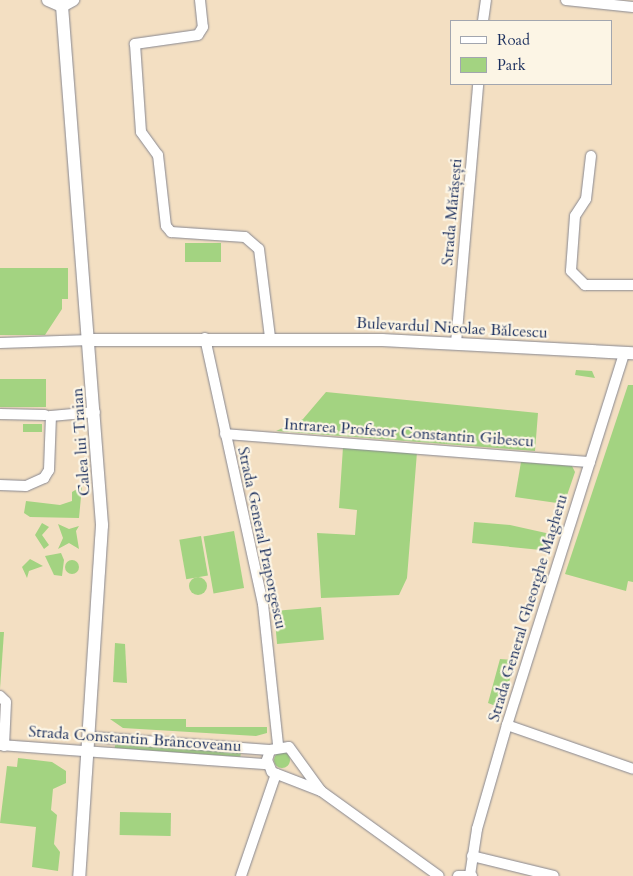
<!DOCTYPE html>
<html>
<head>
<meta charset="utf-8">
<style>
	body { margin:0 }
	#map { position:relative; width:633px; height:876px; overflow:hidden; background:#f3dfc2; font-family:Cardo,serif }
	div>[style] { position:absolute }
	[style*='--x'] { left:calc(var(--x)*1px); top:calc(var(--y)*1px); width:calc(var(--w)*1px); rotate:calc(var(--a)*1deg) }
	.green>* { inset:0; background:#a3d381; transform-origin:0 0 }
	.round { border-radius:50% }
	.roads { filter:drop-shadow(0 0 1px #878790) drop-shadow(0 0 1px #878790) }
	.minor>* { height:10px; margin:-5px; padding:0 5px; transform-origin:5px; border-radius:5px; background:#fff }
	.major>* { height:12px; margin:-6px; padding:0 6px; transform-origin:6px; border-radius:6px; background:#fff }
	span { translate:-50% -50%; white-space:nowrap; text-align:center; line-height:1.15; -webkit-text-stroke:4.5px #fcf5e5; paint-order:stroke }
	.street-label { font-size:16px; color:#1b2f5e }
	.legend { position:absolute; left:450px; top:20px; width:162px; height:65px; box-sizing:border-box; background:#fcf5e5; border:1px solid #a2a6af; margin:0; padding:6px 9px; list-style:none; font-size:15px; color:#1b2f5e }
	.legend li { display:flex; align-items:center; gap:10px; height:25px }
	.legend b { width:25px; border:1px solid #a2a6af }
</style>
</head>
<body>
<div id="map">
	<div class="green">
		<div style="left:185px;top:243px;width:36px;height:19px"></div>
		<div style="clip-path:polygon(0 268px,68px 268px,68px 299px,62px 299px,62px 309px,45px 335px,0 335px)"></div>
		<div style="clip-path:polygon(576px 370px,592px 371px,595px 378px,575px 375px)"></div>
		<div style="left:46px;top:379px;width:28px;height:46px;rotate:90deg"></div>
		<div style="clip-path:polygon(628px 385px,633px 385px,633px 582px,628px 581px,626px 591px,565px 574px)"></div>
		<div style="clip-path:polygon(326px 392px,538px 413px,535px 451px,276px 431px,303px 419px)"></div>
		<div style="left:23px;top:424px;width:19px;height:8px"></div>
		<div style="clip-path:polygon(343px 447px,417px 452px,407px 578px,399px 595px,321px 598px,317px 533px,355px 535px,357px 510px,339px 508px)"></div>
		<div style="clip-path:polygon(521px 462px,572px 466px,575px 472px,564px 504px,515px 497px)"></div>
		<div style="clip-path:polygon(82px 486px,79px 518px,30px 517px,24px 513px,26px 501px,60px 505px,72px 501px,72px 492px)"></div>
		<div style="clip-path:polygon(474px 522px,510px 525px,555px 535px,551px 551px,472px 543px)"></div>
		<div style="clip-path:polygon(42px 523px,49px 527px,42px 535px,49px 545px,44px 549px,35px 535px)"></div>
		<div style="clip-path:polygon(58px 524px,69px 529px,79px 526px,76px 531px,79px 549px,69px 543px,58px 549px,63px 538px)"></div>
		<div style="left:234px;top:531px;width:58px;height:31px;rotate:80deg"></div>
		<div style="left:201px;top:536px;width:40px;height:22px;rotate:80deg"></div>
		<div style="clip-path:polygon(61px 553px,64px 560px,62px 576px,54px 575px,45px 556px)"></div>
		<div style="clip-path:polygon(30px 559px,43px 566px,29px 571px,27px 578px,22px 567px)"></div>
		<div class="round" style="left:65px;top:560px;width:14px;height:14px"></div>
		<div class="round" style="left:189px;top:577px;width:18px;height:18px"></div>
		<div style="left:321px;top:607px;width:33px;height:47px;rotate:85deg"></div>
		<div style="clip-path:polygon(0 632px,4px 632px,0 689px)"></div>
		<div style="clip-path:polygon(115px 643px,125px 644px,127px 683px,113px 682px)"></div>
		<div style="clip-path:polygon(500px 659px,516px 660px,501px 708px,488px 703px)"></div>
		<div style="clip-path:polygon(110px 719px,186px 719px,186px 727px,267px 727px,267px 733px,256px 736px,123px 728px)"></div>
		<div style="left:115px;top:744px;width:126px;height:4px;rotate:4deg"></div>
		<div class="round" style="left:274px;top:752px;width:16px;height:16px"></div>
		<div style="clip-path:polygon(18px 758px,52px 762px,66px 771px,66px 783px,53px 789px,51px 810px,57px 815px,54px 844px,60px 852px,58px 871px,32px 867px,36px 827px,0 823px,7px 766px,17px 767px)"></div>
		<div style="left:120px;top:812px;width:51px;height:23px;rotate:1deg"></div>
	</div>
	<div class="roads">
		<div class="minor">
			<div style="--x:200;--y:0;--w:27;--a:84"></div>
			<div style="--x:203;--y:27;--w:9;--a:122"></div>
			<div style="--x:198;--y:35;--w:64;--a:171.9"></div>
			<div style="--x:135;--y:44;--w:88;--a:86.1"></div>
			<div style="--x:141;--y:132;--w:29;--a:54"></div>
			<div style="--x:158;--y:155;--w:71;--a:83.6"></div>
			<div style="--x:166;--y:226;--w:8;--a:50"></div>
			<div style="--x:171;--y:232;--w:74;--a:3.9"></div>
			<div style="--x:245;--y:237;--w:18;--a:41"></div>
			<div style="--x:259;--y:249;--w:89;--a:82.9"></div>
			<div style="--x:566;--y:0;--w:67;--a:6"></div>
			<div style="--x:483;--y:21;--w:21;--a:-82"></div>
			<div style="--x:591;--y:156;--w:43;--a:96.6"></div>
			<div style="--x:586;--y:199;--w:20;--a:123"></div>
			<div style="--x:575;--y:216;--w:55;--a:94.2"></div>
			<div style="--x:571;--y:271;--w:20;--a:45"></div>
			<div style="--x:585;--y:285;--w:48;--a:0"></div>
			<div style="--x:205;--y:338;--w:272;--a:77.7"></div>
			<div style="--x:263;--y:604;--w:142;--a:83.9"></div>
			<div style="--x:0;--y:343;--w:91;--a:-1.9"></div>
			<div style="--x:456;--y:343;--w:260;--a:-85.1"></div>
			<div style="--x:0;--y:414;--w:45;--a:1.3"></div>
			<div style="--x:225;--y:434;--w:366;--a:4.4"></div>
			<div style="--x:0;--y:485;--w:26;--a:2"></div>
			<div style="--x:26;--y:486;--w:20;--a:-24"></div>
			<div style="--x:44;--y:478;--w:9;--a:-58"></div>
			<div style="--x:49;--y:470;--w:54;--a:-87.9"></div>
			<div style="--x:51;--y:416;--w:44;--a:-5.2"></div>
			<div style="--x:0;--y:696;--w:8;--a:45"></div>
			<div style="--x:6;--y:702;--w:44;--a:92.6"></div>
			<div style="--x:507;--y:725;--w:133;--a:19.2"></div>
			<div style="--x:91;--y:737;--w:179;--a:4.2"></div>
			<div style="--x:0;--y:745;--w:268;--a:4.1"></div>
			<div style="--x:321;--y:791;--w:53;--a:-158.8"></div>
			<div style="--x:272;--y:772;--w:13;--a:-113"></div>
			<div style="--x:267;--y:760;--w:10;--a:-73"></div>
			<div style="--x:270;--y:750;--w:19;--a:-9"></div>
			<div style="--x:289;--y:747;--w:54;--a:54"></div>
			<div style="--x:321;--y:791;--w:145;--a:35.8"></div>
			<div style="--x:472;--y:856;--w:84;--a:13.7"></div>
			<div style="--x:470;--y:875;--w:47;--a:-81.3"></div>
			<div style="--x:477;--y:829;--w:108;--a:-73.9"></div>
			<div style="--x:507;--y:725;--w:390;--a:-72.5"></div>
			<div style="--x:241;--y:876;--w:108;--a:-71.1"></div>
			<div style="--x:458;--y:876;--w:14;--a:0"></div>
		</div>
		<div class="major">
			<div style="--x:48;--y:0;--w:15;--a:23"></div>
			<div style="--x:62;--y:6;--w:13;--a:-29"></div>
			<div style="--x:62;--y:6;--w:521;--a:85.59"></div>
			<div style="--x:102;--y:525;--w:352;--a:93.7"></div>
			<div style="--x:91;--y:340;--w:291;--a:0"></div>
			<div style="--x:382;--y:340;--w:251;--a:3"></div>
		</div>
	</div>
	<div class="street-label">
		<span style="left:452px;top:212px;rotate:-85deg">Strada Mărășești</span>
		<span style="left:452px;top:328px;rotate:3deg">Bulevardul Nicolae Bălcescu</span>
		<span style="left:409px;top:433px;rotate:4deg">Intrarea Profesor Constantin Gibescu</span>
		<span style="left:81px;top:442px;rotate:-94deg">Calea lui Traian</span>
		<span style="left:262px;top:538px;rotate:78deg">Strada General Praporgescu</span>
		<span style="left:528px;top:608px;rotate:-73deg">Strada General Gheorghe Magheru</span>
		<span style="left:135px;top:739px;rotate:4deg">Strada Constantin Brâncoveanu</span>
	</div>
	<ul class="legend">
	<li><b style="height:6px;background:#fff"></b>Road</li>
	<li><b style="height:14px;background:#a3d381"></b>Park</li>
	</ul>
</div>
</body>
</html>
